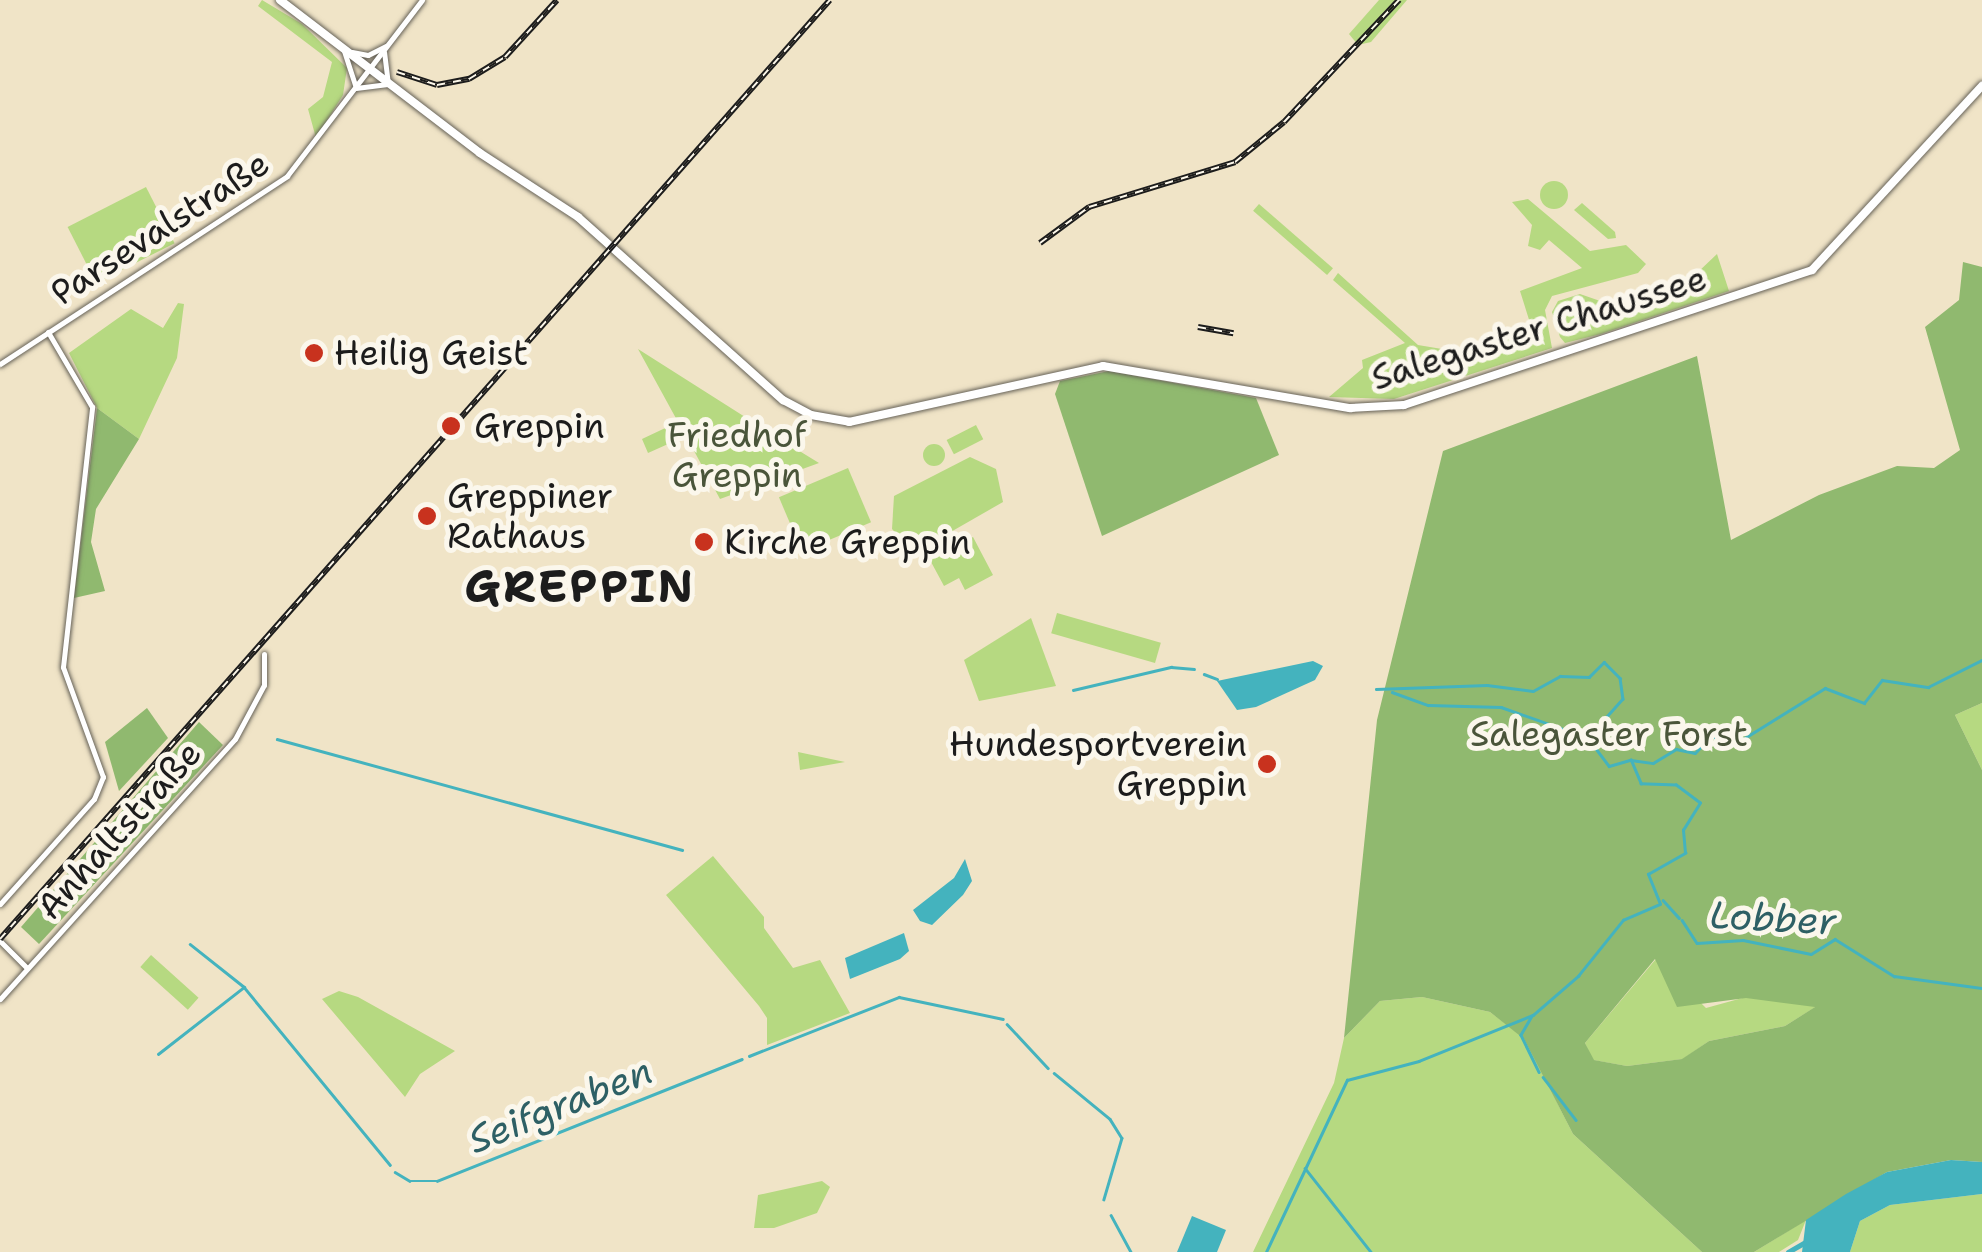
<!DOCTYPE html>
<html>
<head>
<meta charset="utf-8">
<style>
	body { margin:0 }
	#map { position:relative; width:1982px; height:1252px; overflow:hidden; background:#f0e4c7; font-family:"Shantell Sans",sans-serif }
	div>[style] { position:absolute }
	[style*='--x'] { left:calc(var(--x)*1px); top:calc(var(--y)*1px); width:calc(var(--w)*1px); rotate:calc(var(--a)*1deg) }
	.green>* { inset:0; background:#b6d981; transform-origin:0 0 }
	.round { border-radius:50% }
	.forest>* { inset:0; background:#90b96f }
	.water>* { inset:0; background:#44b3be }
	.stream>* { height:2.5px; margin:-1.25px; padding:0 1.25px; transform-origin:1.25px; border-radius:1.25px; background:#44b3be }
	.canal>* { height:5px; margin:-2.5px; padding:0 2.5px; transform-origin:2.5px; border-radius:2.5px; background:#44b3be }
	.roads { filter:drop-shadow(0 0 2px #666258) drop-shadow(0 0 2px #666258) }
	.minor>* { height:5px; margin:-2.5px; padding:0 2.5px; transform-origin:2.5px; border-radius:2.5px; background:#fff }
	.major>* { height:8px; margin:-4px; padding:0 4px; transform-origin:4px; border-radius:4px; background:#fff }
	.rail>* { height:6px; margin-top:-3px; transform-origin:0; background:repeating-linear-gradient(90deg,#fbf7ec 0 8px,#1c1c1c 0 16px); box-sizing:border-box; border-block:2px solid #1c1c1c }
	.dots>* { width:28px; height:28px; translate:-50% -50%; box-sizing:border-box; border:5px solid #fbf7ec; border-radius:50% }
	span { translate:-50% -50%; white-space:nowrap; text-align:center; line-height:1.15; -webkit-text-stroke:10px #fbf7ec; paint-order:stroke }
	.street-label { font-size:35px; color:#1c1c1c }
	.poi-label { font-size:35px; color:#1c1c1c }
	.left { translate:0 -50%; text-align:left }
	.right { translate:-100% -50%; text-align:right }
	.park-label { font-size:35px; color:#4a553a }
	.water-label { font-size:38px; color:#2e6065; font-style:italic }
	.district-label { font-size:45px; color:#1c1c1c; font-weight:700; letter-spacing:2.5px }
</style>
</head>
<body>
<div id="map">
	<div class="green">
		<div style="clip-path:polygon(262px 0,302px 24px,347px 68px,343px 95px,316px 138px,308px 109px,323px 97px,332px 62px,258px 6px)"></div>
		<div style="clip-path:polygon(1379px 0,1407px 0,1371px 42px,1358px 45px,1349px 34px)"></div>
		<div class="round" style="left:1540px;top:181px;width:28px;height:28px"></div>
		<div style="left:146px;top:187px;width:63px;height:88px;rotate:63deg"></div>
		<div style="clip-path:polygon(1528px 199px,1590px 251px,1626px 245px,1646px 264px,1638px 273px,1552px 296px,1545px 310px,1552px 348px,1394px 399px,1329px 397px,1363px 368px,1362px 360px,1405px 343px,1333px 280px,1338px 273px,1418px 345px,1454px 351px,1531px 326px,1520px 291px,1582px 268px,1549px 240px,1540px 250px,1528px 246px,1532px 225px,1512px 202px)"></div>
		<div style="clip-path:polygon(1582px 203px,1615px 232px,1616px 238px,1608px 239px,1574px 210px)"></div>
		<div style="left:1259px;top:204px;width:98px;height:9px;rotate:41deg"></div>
		<div style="clip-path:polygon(1717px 254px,1729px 291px,1601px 334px,1565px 343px,1560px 337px,1552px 312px,1558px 301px,1580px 294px,1606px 303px,1697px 273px)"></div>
		<div style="clip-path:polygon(178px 303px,184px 304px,177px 358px,139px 439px,97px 408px,69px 353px,131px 309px,163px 328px)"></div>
		<div style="clip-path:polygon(638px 349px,775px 436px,819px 463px,720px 499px,686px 436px,648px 453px,642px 439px,678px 422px)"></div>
		<div style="left:976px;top:425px;width:16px;height:33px;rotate:63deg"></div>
		<div class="round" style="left:923px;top:444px;width:22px;height:22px"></div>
		<div style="clip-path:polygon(970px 457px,996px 469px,1003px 502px,921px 549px,909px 547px,892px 529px,894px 496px)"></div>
		<div style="left:848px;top:468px;width:59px;height:75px;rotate:67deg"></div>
		<div style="clip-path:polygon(973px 537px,993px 575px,965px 590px,959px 578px,944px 586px,930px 560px)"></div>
		<div style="left:1057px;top:613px;width:108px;height:21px;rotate:16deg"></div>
		<div style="clip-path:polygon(1031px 618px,1056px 686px,979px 701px,964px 660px)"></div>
		<div style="clip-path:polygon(1982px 703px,1982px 770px,1955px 715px)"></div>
		<div style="clip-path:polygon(798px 752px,845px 762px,800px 770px)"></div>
		<div style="clip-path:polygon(713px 856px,764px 917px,764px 928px,793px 968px,820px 960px,850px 1013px,767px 1045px,767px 1018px,759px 1006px,666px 895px)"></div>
		<div style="left:151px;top:955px;width:64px;height:16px;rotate:42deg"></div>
		<div style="clip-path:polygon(1656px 959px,1706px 1008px,1746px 997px,1817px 1006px,1785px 1026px,1709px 1041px,1683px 1059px,1627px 1066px,1593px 1060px,1585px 1043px)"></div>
		<div style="clip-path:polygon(339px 991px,358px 997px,455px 1051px,420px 1074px,405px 1097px,322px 999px)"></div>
		<div style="clip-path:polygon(1422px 997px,1490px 1012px,1524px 1038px,1573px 1134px,1702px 1252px,1253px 1252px,1334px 1083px,1344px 1038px,1380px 1001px)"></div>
		<div style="clip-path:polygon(822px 1181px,830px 1187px,817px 1213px,774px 1228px,754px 1228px,758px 1195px)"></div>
		<div style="clip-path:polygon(1982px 1194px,1982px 1252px,1850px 1252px,1860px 1221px,1890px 1205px)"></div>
		<div style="clip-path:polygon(1806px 1220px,1798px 1240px,1779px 1252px,1754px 1252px)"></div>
	</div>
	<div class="forest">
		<div style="clip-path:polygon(evenodd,1963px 262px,1982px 267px,1982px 703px,1955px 715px,1982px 770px,1982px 1162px,1951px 1160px,1887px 1172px,1754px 1252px,1702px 1252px,1573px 1134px,1524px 1039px,1490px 1012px,1422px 997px,1380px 1001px,1344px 1038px,1377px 720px,1443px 451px,1697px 356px,1731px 540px,1819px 495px,1897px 466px,1934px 468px,1960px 450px,1925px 327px,1959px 300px,1963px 262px,1655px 959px,1677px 1007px,1746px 998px,1815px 1007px,1785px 1026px,1709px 1041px,1682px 1059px,1627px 1066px,1594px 1060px,1585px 1043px,1655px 959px)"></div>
		<div style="clip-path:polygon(1109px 371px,1256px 398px,1279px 455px,1102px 536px,1055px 394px,1060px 381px)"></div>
		<div style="clip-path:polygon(97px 408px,139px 439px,96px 509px,91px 542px,105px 591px,74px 598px)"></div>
		<div style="clip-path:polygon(147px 708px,168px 738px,119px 791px,105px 742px)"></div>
		<div style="clip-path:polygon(199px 722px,223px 745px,39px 944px,21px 927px)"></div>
	</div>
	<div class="water">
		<div style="clip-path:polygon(1313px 661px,1323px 666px,1315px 680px,1256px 707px,1237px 710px,1217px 681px)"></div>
		<div style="clip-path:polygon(965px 859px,972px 881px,963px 895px,932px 925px,920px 921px,913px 910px,954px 878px)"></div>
		<div style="clip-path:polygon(904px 933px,909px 951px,900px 959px,850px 979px,845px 958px)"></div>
		<div style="clip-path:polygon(1951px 1160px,1982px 1162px,1982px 1194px,1890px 1205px,1860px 1221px,1850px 1252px,1802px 1252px,1806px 1220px,1846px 1194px,1887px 1172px)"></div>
		<div style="clip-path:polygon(1192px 1216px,1226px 1230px,1217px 1252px,1177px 1252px)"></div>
	</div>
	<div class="stream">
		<div style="--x:1204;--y:674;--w:14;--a:21"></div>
		<div style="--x:1376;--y:689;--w:111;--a:-2.1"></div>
		<div style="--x:1487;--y:685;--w:46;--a:7.4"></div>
		<div style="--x:1533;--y:691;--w:31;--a:-29"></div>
		<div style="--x:1560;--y:676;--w:29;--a:2"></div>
		<div style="--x:1589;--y:677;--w:21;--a:-45"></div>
		<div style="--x:1604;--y:662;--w:23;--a:45"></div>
		<div style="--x:1620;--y:678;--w:21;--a:82"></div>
		<div style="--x:1623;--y:699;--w:52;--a:131.9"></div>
		<div style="--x:1588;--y:738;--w:35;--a:53"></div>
		<div style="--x:1609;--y:766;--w:22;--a:-16"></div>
		<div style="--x:1073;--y:690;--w:101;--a:-13.2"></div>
		<div style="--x:1171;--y:667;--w:23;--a:5"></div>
		<div style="--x:1392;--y:692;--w:38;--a:20"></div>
		<div style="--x:1428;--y:705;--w:73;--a:1.6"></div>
		<div style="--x:1501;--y:707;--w:90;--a:19.4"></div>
		<div style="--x:277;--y:739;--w:420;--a:15.3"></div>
		<div style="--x:1663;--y:900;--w:24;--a:48"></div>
		<div style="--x:1682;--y:920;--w:27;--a:57"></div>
		<div style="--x:1697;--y:943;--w:46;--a:-3.7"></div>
		<div style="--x:1743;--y:940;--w:69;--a:11.6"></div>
		<div style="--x:1811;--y:954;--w:28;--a:-32"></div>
		<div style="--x:1835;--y:939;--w:70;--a:32.1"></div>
		<div style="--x:1894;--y:976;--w:89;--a:7.8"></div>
		<div style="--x:190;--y:944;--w:68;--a:38.4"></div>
		<div style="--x:1532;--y:1016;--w:22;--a:120"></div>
		<div style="--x:1521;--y:1035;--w:41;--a:64.1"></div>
		<div style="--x:1007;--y:1024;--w:60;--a:47"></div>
		<div style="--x:158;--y:1054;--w:109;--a:-37.9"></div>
		<div style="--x:244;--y:987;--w:230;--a:50.6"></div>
		<div style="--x:749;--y:1056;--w:161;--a:-21.5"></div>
		<div style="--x:899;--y:997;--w:106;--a:11.9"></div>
		<div style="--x:1054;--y:1073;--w:72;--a:39.4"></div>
		<div style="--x:1110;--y:1119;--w:22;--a:58"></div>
		<div style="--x:1122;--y:1138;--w:64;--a:106.4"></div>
		<div style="--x:1543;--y:1077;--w:54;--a:52.5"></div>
		<div style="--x:1305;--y:1168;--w:107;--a:51.8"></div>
		<div style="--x:395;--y:1172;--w:17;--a:31"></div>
		<div style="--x:410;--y:1181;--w:27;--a:0"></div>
		<div style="--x:437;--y:1181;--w:328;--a:-21.8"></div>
		<div style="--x:1111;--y:1215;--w:42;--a:61.6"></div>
		<div style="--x:1266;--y:1252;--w:190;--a:-64.8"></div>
		<div style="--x:1347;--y:1080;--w:74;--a:-14.8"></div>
		<div style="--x:1419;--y:1061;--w:123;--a:-22"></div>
		<div style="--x:1533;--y:1015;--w:60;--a:-40.9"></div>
		<div style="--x:1578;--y:976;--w:72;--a:-51.2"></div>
		<div style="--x:1623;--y:920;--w:40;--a:-23.4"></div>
		<div style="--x:1660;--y:904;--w:32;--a:-112"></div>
		<div style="--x:1648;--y:874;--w:43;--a:-29.6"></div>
		<div style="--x:1685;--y:853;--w:23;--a:-95"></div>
		<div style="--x:1683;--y:830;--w:32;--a:-58"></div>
		<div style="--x:1700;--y:803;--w:30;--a:-143"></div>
		<div style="--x:1676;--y:785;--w:35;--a:-178"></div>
		<div style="--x:1641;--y:784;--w:26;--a:-113"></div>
		<div style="--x:1631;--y:760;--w:22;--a:8"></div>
		<div style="--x:1653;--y:763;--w:27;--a:-31"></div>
		<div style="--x:1676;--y:749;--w:19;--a:12"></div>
		<div style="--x:1695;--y:753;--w:23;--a:-47"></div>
		<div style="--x:1711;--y:736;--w:25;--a:18"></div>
		<div style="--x:1735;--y:744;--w:106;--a:-31.9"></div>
		<div style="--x:1825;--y:688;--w:42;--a:21"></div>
		<div style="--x:1864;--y:703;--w:29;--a:-52"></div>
		<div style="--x:1882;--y:680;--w:47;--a:8.7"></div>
		<div style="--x:1928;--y:687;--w:60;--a:-26.6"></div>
	</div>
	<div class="canal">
		<div style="--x:1788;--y:1252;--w:22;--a:-30"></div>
	</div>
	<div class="roads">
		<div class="minor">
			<div style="--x:344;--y:51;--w:36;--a:72"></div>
			<div style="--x:352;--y:52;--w:16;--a:11"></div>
			<div style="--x:368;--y:55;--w:20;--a:-27"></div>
			<div style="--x:356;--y:88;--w:32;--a:-7"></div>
			<div style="--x:388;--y:84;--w:32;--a:-97"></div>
			<div style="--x:0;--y:364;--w:343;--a:-33.2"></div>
			<div style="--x:287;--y:176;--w:222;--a:-52.5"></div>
			<div style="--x:0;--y:904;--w:141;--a:-48.2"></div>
			<div style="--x:94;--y:799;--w:24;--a:-68"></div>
			<div style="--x:103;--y:777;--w:117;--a:-110"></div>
			<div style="--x:63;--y:667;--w:262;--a:-83.6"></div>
			<div style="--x:92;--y:407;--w:87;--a:-120.4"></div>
			<div style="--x:0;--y:941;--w:38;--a:45"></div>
			<div style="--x:0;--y:999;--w:350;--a:-47.9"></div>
			<div style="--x:235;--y:739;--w:61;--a:-61.8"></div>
			<div style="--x:264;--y:685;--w:31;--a:-90"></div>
		</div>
		<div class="major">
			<div style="--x:280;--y:0;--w:252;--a:37.4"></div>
			<div style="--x:480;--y:153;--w:117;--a:33.1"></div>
			<div style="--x:578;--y:217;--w:275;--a:41.8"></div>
			<div style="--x:783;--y:400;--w:32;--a:28"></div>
			<div style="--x:811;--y:415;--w:39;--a:10"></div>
			<div style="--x:849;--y:422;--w:260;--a:-12.4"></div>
			<div style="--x:1103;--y:366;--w:251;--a:9.7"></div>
			<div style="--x:1350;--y:408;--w:54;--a:-3.2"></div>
			<div style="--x:1404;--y:405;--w:430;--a:-18.3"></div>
			<div style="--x:1812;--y:270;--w:251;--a:-47.3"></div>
		</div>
	</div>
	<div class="rail">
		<div style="--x:397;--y:72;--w:42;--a:18"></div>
		<div style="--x:437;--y:85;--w:33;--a:-11"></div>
		<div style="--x:469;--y:79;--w:42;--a:-31.4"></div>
		<div style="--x:505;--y:57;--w:77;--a:-47.6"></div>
		<div style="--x:1040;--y:243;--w:61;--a:-36.3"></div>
		<div style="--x:1089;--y:207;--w:153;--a:-17.1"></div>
		<div style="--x:1235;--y:162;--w:63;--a:-39.2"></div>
		<div style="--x:1284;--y:122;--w:168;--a:-46.7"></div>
		<div style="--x:1198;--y:327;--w:36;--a:10"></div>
		<div style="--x:0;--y:939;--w:1253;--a:-48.53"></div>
	</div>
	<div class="dots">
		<div style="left:314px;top:353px;background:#c8321e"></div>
		<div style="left:451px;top:426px;background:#c8321e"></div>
		<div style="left:427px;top:516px;background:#c8321e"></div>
		<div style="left:704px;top:542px;background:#c8321e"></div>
		<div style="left:1267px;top:764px;background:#c8321e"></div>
	</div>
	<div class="street-label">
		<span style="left:160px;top:228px;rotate:-33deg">Parsevalstraße</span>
		<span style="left:1539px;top:328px;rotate:-17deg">Salegaster Chaussee</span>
		<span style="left:119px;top:830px;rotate:-48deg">Anhaltstraße</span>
	</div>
	<div class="poi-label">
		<span class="left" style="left:334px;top:353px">Heilig Geist</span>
		<span class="left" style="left:474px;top:426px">Greppin</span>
		<span class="left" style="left:447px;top:516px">Greppiner<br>Rathaus</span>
		<span class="left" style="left:724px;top:542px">Kirche Greppin</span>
		<span class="right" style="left:1247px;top:764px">Hundesportverein<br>Greppin</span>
	</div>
	<div class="park-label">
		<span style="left:737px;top:455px">Friedhof<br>Greppin</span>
		<span style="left:1609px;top:734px">Salegaster Forst</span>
	</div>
	<div class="water-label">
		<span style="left:1773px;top:918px;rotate:3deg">Lobber</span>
		<span style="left:560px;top:1105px;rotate:-22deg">Seifgraben</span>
	</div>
	<div class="district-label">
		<span style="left:580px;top:587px">GREPPIN</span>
	</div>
</div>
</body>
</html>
